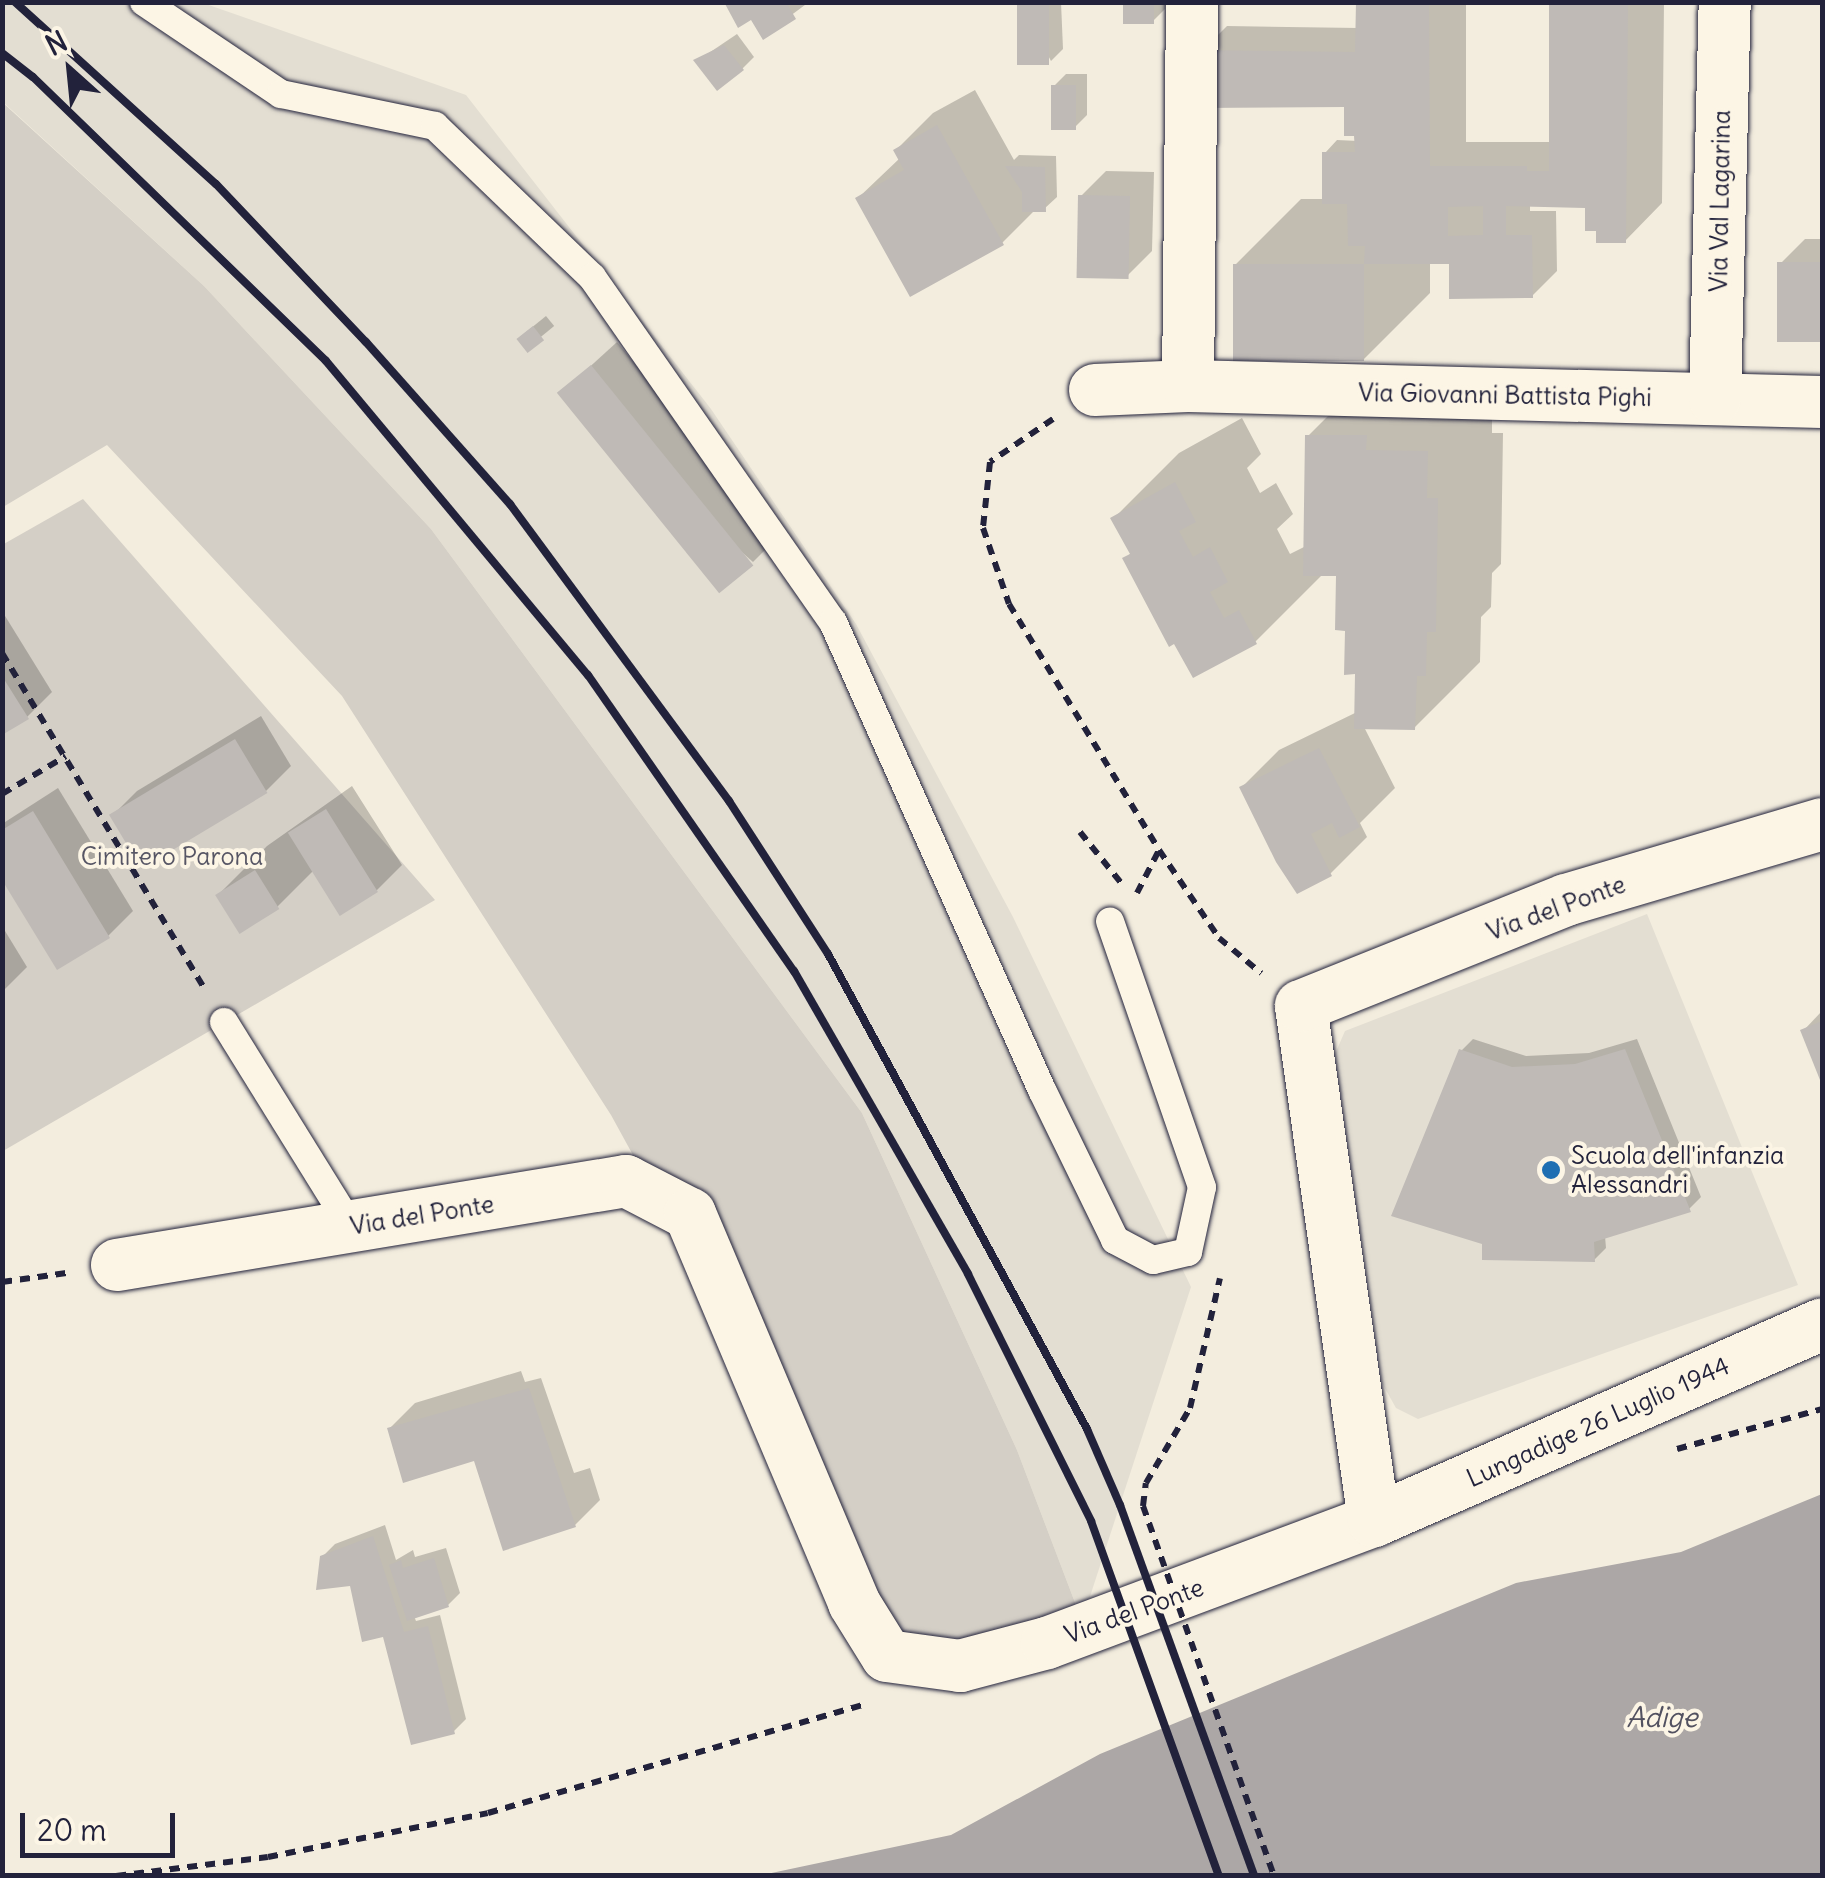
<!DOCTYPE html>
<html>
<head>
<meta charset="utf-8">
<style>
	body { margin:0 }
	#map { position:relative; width:1825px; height:1878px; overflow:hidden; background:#f3edde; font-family:Delius,sans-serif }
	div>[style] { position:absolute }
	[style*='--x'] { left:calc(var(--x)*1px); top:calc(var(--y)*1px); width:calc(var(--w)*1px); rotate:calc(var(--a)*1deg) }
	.built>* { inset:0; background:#e3ded2 }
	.green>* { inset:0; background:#d4cfc6 }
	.water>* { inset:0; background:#aca7a6 }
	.shadow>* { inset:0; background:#0003; transform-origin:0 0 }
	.building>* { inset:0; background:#bfbab6; transform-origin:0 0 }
	.path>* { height:6px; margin-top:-3px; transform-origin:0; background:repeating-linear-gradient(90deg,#22223b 0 10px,transparent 0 18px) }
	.roads { filter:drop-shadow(0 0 2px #22223b) drop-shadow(0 0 2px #22223b) }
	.lane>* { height:28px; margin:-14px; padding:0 14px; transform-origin:14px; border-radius:14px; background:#fcf5e5 }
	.street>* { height:52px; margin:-26px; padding:0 26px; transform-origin:26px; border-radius:26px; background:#fcf5e5 }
	.rail>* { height:8px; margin:-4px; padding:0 4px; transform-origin:4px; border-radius:4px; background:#22223b }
	.path-bridge>* { height:6px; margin-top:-3px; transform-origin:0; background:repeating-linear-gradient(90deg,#22223b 0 10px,transparent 0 18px) }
	.dots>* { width:28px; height:28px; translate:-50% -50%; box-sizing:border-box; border:5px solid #fcf5e5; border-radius:50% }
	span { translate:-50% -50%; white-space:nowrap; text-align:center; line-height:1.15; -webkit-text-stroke:8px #fcf5e5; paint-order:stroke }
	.street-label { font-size:25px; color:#22223b }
	.park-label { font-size:25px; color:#575665 }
	.poi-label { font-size:25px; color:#22223b }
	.left { translate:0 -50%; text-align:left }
	.water-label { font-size:28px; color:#525160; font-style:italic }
	.frame { position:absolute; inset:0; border:5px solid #22223b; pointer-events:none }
	.north { position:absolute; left:20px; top:20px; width:100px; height:100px; -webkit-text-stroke:8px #fcf5e5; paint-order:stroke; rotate:333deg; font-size:28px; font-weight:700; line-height:40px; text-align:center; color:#22223b }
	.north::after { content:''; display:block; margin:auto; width:35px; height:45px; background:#22223b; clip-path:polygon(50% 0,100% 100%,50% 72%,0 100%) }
	.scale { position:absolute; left:20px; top:1813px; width:155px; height:45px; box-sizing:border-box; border:5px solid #22223b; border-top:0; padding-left:12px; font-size:30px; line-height:35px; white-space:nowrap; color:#22223b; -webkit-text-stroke:8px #fcf5e5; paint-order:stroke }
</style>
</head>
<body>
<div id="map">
	<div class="built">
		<div style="clip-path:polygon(3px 2px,203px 3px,466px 95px,711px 409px,856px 624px,1013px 917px,1191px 1287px,1082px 1621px,1017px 1450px,862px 1113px,431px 529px,204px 286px,3px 102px)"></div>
		<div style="clip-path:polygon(1647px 914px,1798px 1285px,1418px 1419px,1396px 1408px,1382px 1383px,1335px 1054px,1345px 1031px)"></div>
	</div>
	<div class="green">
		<div style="clip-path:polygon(2px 102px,204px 286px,431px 529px,862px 1113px,1017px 1450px,1082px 1621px,931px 1672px,884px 1613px,611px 1115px,342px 696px,107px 445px,3px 507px)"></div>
		<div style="clip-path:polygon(83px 499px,435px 900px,3px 1151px,2px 545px)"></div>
	</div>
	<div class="water">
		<div style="clip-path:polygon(1822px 1494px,1822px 1875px,762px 1875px,951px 1835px,1100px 1754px,1516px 1583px,1681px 1552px)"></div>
	</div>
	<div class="shadow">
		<div style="clip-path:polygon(727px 2px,809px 2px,763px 36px,752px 17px)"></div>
		<div style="clip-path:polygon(1019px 2px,1061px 2px,1063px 49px,1051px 61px)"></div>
		<div style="clip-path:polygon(1125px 2px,1165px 2px,1165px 9px,1153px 21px)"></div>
		<div style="clip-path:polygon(1360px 2px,1466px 2px,1466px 142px,1551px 142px,1552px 2px,1664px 2px,1662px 203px,1625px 241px,1599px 229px,1587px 205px,1530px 205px,1530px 211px,1556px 211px,1557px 271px,1532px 296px,1451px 261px,1430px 261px,1430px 293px,1364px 359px,1235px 265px,1301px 199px,1325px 199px,1325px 153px,1337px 140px,1358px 141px,1346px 105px,1202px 51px,1227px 26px,1359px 28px)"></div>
		<div style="clip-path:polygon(737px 34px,754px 57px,742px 69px,697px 61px)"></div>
		<div style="clip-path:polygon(1066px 74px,1087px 74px,1087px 115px,1075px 127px,1054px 86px)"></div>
		<div style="clip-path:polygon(975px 90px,1014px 160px,1019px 155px,1056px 156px,1057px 197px,1044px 209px,1036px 209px,1002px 243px,858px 198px,900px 158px,896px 150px,933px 113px)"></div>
		<div style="clip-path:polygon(1106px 171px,1154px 172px,1152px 251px,1127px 276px,1081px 196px)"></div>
		<div style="clip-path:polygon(1805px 239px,1822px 239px,1822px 340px,1781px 340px,1780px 264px)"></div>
		<div style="left:546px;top:316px;width:13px;height:35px;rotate:51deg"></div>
		<div style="clip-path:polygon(617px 342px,778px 537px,753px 562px,561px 393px)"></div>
		<div style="clip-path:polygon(1374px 370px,1492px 386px,1492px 433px,1503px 433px,1501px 564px,1492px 573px,1491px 607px,1481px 617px,1480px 662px,1414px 728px,1364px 727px,1395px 788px,1360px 823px,1367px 837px,1330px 874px,1242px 787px,1279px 750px,1357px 712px,1357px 672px,1338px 574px,1321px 576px,1255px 642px,1125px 559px,1132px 552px,1113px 519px,1179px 453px,1242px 418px,1261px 454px,1247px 468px,1260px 493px,1276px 483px,1293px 514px,1277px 529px,1290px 554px,1306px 546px,1308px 436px)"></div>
		<div style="clip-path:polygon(2px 611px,52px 692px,27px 717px,2px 732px)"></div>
		<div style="clip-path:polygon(261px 716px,291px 766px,266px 791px,112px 816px,137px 791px)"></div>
		<div style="clip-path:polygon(352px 786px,402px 865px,377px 890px,341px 912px,314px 870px,277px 907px,219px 894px,267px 846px)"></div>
		<div style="clip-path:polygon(58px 788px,133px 911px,108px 936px,2px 875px,2px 824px)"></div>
		<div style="clip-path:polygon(2px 926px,27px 967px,2px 992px)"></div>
		<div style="clip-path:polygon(1822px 1011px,1822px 1079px,1803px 1031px)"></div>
		<div style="clip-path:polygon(1473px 1039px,1526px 1056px,1589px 1053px,1637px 1039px,1701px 1197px,1689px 1209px,1605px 1236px,1606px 1248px,1594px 1260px,1461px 1051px)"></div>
		<div style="clip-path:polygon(521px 1371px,525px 1382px,541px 1378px,574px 1473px,590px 1468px,600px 1500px,575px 1525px,475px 1458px,390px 1428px,415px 1403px)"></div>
		<div style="clip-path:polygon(385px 1525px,396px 1560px,413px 1550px,415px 1557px,446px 1548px,460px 1593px,448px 1605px,414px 1616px,416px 1621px,440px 1615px,466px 1719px,454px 1731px,352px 1584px,322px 1557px,335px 1544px)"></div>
	</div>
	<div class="building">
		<div style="clip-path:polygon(724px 2px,786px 2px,796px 19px,763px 40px,751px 20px,738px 28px)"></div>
		<div style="left:1017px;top:2px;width:32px;height:63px"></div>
		<div style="left:1123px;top:2px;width:31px;height:22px"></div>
		<div style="clip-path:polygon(evenodd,1356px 2px,1429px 2px,1430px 166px,1527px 166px,1527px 171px,1549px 171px,1549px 2px,1628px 2px,1626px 243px,1596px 243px,1596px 231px,1585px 231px,1585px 208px,1506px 206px,1506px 235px,1532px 235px,1533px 298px,1449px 299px,1449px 264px,1364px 264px,1365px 246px,1348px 246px,1347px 204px,1322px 204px,1322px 152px,1355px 152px,1354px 136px,1344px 136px,1344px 107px,1199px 108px,1199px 50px,1355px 52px,1356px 2px,1483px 206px,1483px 235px,1448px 236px,1448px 207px,1483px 206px)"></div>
		<div style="clip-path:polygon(724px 45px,744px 70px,717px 91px,693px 60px)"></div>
		<div style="left:1051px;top:85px;width:25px;height:45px"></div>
		<div style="clip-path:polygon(937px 125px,1004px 245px,910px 297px,855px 198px,904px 170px,893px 150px)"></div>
		<div style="clip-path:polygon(1005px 166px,1045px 167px,1046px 212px,1022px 212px,1022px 192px)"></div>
		<div style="left:1078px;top:195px;width:52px;height:83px;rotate:1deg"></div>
		<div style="left:1822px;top:262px;width:80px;height:45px;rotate:90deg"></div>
		<div style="left:1233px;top:264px;width:131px;height:97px"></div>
		<div style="left:533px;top:326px;width:18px;height:21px;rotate:52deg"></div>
		<div style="left:591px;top:365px;width:258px;height:44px;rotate:51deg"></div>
		<div style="clip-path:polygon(1305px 435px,1367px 435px,1366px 450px,1428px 451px,1427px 498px,1438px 498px,1436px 632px,1427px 632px,1426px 676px,1417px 676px,1415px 730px,1354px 729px,1355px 674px,1344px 675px,1345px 631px,1335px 630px,1336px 576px,1303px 576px)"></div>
		<div style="clip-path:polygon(1175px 482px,1196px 522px,1179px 531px,1193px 557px,1210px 547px,1228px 582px,1210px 592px,1224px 618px,1239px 610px,1257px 644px,1193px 678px,1174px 644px,1169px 647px,1122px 558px,1130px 554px,1110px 518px)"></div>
		<div style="clip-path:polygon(2px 676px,29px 719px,2px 735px)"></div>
		<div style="left:235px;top:739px;width:63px;height:147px;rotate:59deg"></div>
		<div style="clip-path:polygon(1319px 748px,1360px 827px,1339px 838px,1332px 823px,1311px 834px,1332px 876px,1297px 894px,1276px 862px,1239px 787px)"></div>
		<div style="left:326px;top:809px;width:98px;height:45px;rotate:58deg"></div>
		<div style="clip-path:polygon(33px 811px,110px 938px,57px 970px,2px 880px,2px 830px)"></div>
		<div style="left:255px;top:870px;width:46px;height:47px;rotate:58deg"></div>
		<div style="clip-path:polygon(1822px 1021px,1822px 1085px,1800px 1030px)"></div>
		<div style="clip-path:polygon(1459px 1049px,1512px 1067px,1575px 1064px,1625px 1049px,1691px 1212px,1594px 1242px,1595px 1262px,1482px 1260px,1482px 1244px,1391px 1216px)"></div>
		<div style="clip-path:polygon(529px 1388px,576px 1527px,503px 1551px,474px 1461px,403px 1483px,387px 1428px)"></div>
		<div style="clip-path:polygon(373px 1536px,404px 1632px,428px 1626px,455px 1734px,411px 1745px,383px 1637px,362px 1642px,350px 1586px,316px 1590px,320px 1556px)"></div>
		<div style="clip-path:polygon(434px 1558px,449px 1607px,407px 1621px,389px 1565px,401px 1560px,403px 1568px)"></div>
	</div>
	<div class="path">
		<div style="--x:1053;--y:419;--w:76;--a:145.7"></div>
		<div style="--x:990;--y:462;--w:66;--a:96.1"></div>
		<div style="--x:983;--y:528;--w:80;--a:71.1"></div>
		<div style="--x:1009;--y:604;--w:288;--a:58.6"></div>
		<div style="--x:1159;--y:850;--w:107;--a:55.7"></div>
		<div style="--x:1219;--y:938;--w:55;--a:39.8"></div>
		<div style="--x:2;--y:653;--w:393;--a:58.9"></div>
		<div style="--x:2;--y:794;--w:74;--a:-30.7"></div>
		<div style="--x:1080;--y:832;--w:67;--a:51.1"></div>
		<div style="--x:1137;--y:893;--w:48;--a:-62.9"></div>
		<div style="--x:2;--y:1282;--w:65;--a:-8"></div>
		<div style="--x:1677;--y:1449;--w:150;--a:-15.4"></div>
		<div style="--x:1143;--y:1506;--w:23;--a:-83"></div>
		<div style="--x:1146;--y:1483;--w:87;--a:-59.6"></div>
		<div style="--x:1190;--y:1408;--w:133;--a:-77"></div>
		<div style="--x:116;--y:1876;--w:153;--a:-7.1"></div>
		<div style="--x:268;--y:1857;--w:224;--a:-11.3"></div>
		<div style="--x:488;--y:1813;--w:393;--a:-16.1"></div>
	</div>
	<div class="roads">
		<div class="lane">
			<div style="--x:144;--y:2;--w:165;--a:33.9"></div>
			<div style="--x:281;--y:94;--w:157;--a:11.7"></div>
			<div style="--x:435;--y:126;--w:218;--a:43.9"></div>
			<div style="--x:592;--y:277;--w:421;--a:55.1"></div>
			<div style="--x:833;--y:622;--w:513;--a:65.94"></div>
			<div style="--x:1042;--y:1090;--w:167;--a:64"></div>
			<div style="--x:1115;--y:1240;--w:43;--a:27.8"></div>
			<div style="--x:1153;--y:1260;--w:36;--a:-13"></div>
			<div style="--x:1188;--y:1252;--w:66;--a:-77.8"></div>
			<div style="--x:1202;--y:1187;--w:281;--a:-109.1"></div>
			<div style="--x:224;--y:1022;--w:241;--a:58.2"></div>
		</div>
		<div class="street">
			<div style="--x:1188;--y:386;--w:384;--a:-89.4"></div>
			<div style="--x:1095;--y:390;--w:93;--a:-2.5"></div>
			<div style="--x:1188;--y:386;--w:634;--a:1.45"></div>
			<div style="--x:1715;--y:399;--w:397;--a:-88.6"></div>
			<div style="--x:117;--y:1265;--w:516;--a:-9.37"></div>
			<div style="--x:626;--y:1181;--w:72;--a:27.3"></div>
			<div style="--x:690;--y:1214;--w:422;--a:67.1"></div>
			<div style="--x:854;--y:1603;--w:62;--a:58.1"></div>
			<div style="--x:887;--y:1656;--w:74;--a:7.8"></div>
			<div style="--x:960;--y:1666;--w:90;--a:-14.8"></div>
			<div style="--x:1047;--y:1643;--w:349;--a:-20.5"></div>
			<div style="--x:1374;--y:1521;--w:489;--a:-23.7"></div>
			<div style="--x:1374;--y:1521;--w:520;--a:-98.07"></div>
			<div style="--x:1301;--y:1006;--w:285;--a:-21.8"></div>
			<div style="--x:1566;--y:900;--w:267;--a:-16.5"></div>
		</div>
	</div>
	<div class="rail">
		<div style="--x:15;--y:2;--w:271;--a:42.2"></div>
		<div style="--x:216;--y:184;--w:218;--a:46.5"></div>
		<div style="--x:366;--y:342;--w:217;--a:48.4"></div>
		<div style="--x:510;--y:504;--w:369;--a:53.6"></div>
		<div style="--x:729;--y:801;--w:182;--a:57.1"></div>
		<div style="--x:828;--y:954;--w:541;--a:61.4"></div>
		<div style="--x:1087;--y:1429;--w:83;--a:66.5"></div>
		<div style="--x:1120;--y:1505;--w:394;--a:70.1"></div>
		<div style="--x:2;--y:53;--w:39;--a:38"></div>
		<div style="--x:33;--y:77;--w:408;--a:44.1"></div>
		<div style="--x:326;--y:361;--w:409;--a:50.2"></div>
		<div style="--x:588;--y:675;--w:361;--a:55.2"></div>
		<div style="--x:794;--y:971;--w:349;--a:60.1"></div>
		<div style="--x:968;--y:1274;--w:276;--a:63.5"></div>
		<div style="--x:1091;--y:1521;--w:377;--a:70.2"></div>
	</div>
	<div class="path-bridge">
		<div style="--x:1143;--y:1506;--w:393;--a:70.5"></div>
	</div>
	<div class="dots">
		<div style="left:1551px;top:1170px;background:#1f6fb2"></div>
	</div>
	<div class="street-label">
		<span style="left:1720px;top:201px;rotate:-89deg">Via Val Lagarina</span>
		<span style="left:1505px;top:395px;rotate:1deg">Via Giovanni Battista Pighi</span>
		<span style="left:1556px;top:908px;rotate:-20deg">Via del Ponte</span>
		<span style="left:422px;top:1215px;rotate:-9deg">Via del Ponte</span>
		<span style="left:1598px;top:1422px;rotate:-24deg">Lungadige 26 Luglio 1944</span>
		<span style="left:1134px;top:1611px;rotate:-20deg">Via del Ponte</span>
	</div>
	<div class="park-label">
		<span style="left:172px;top:856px">Cimitero Parona</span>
	</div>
	<div class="poi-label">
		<span class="left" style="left:1571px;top:1170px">Scuola dell'infanzia<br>Alessandri</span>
	</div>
	<div class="water-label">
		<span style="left:1662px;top:1717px">Adige</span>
	</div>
	<div class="frame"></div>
	<div class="north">N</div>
	<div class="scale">20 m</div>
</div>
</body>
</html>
